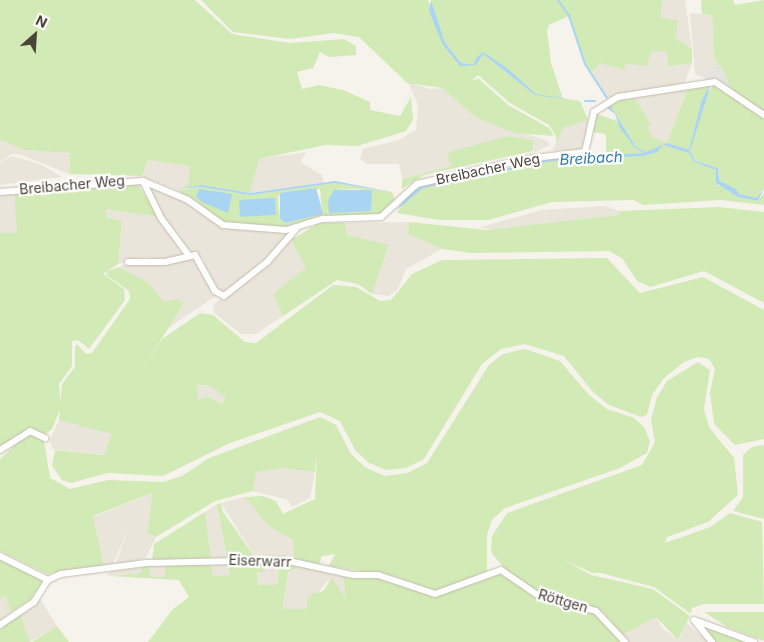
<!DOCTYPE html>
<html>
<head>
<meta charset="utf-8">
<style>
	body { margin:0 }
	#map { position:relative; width:764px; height:642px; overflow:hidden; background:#f6f3ec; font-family:Inter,sans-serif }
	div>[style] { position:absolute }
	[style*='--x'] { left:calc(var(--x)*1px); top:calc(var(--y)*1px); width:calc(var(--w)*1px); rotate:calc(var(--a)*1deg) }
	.residential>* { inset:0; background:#eae5da }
	.green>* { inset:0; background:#d2eab5 }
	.parking>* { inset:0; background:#e5e3e0 }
	.water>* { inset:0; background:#a9d4f2; transform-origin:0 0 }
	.stream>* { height:2px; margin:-1px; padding:0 1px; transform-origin:1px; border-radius:1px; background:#a9d4f2 }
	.roads { filter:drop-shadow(0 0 1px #c2bbae) drop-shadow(0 0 1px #c2bbae) }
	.minor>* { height:6px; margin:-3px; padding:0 3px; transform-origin:3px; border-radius:3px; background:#fff }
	span { translate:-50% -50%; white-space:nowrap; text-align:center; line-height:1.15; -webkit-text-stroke:4.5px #fff; paint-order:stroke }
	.street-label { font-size:14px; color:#4b4439 }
	.water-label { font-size:15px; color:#2e7ab2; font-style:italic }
	.north { position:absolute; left:10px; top:10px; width:50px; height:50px; -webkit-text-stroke:4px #fff; paint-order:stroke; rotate:26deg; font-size:14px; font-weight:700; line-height:20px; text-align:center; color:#4b4439 }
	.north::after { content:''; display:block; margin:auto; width:18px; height:22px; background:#4b4439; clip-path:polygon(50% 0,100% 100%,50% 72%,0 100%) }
</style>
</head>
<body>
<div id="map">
	<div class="residential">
		<div style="clip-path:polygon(663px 0,685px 0,692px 49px,675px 38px,659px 17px)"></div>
		<div style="clip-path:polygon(690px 13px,712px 15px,714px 57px,720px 65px,704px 69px,706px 79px,695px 74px)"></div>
		<div style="clip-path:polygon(652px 51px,667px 51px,669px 67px,692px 63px,684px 84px,607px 98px,590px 74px,600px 63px,624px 70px,626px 64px,647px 65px)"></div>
		<div style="clip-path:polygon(408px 82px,430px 89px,442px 88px,475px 117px,548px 141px,550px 145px,534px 153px,534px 140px,507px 136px,446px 154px,453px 166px,402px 179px,399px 164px,367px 164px,360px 159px,363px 149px,399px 140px,416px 130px,418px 105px)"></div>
		<div style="clip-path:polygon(688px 88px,667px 143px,652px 137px,646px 126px,651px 124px,634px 97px)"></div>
		<div style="clip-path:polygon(588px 120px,583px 149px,552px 151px,563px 128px)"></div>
		<div style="clip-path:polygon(0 140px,25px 150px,70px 153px,69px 174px,22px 155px,12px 154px,0 162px)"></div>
		<div style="clip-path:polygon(307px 152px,300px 162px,322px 175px,324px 183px,250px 193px,259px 159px)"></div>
		<div style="clip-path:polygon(12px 156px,40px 164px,62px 177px,0 185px,0 163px)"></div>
		<div style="clip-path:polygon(148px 160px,191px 166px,188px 185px,178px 190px,142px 177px)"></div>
		<div style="clip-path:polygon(148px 185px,181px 199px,222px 228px,291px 233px,266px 261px,222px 294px,211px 283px,203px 259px,186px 249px,163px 218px)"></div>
		<div style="clip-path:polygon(14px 191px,18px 233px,0 233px,0 194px)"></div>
		<div style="clip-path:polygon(604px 206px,620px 211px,620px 215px,491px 230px,480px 227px,542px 210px)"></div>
		<div style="clip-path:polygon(106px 209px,159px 217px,183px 254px,165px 260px,144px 257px,118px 264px,122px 222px,106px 217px)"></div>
		<div style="clip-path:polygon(409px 222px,408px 234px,442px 249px,406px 269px,398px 289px,389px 296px,372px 294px,389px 246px,347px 235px,345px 223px)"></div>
		<div style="clip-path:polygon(291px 240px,307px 268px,273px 294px,283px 316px,256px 334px,241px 334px,215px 314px,213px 305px)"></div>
		<div style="clip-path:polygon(194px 256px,216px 296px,168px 328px,184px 305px,164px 302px,149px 283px,119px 267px,136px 260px,160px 263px)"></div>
		<div style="clip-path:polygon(197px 385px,211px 386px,225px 398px,222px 404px,211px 397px,198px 399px)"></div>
		<div style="clip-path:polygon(59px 420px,113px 433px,104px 455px,52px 449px,50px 440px)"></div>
		<div style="clip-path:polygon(282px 468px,315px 472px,310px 498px,292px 507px,288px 500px,253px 491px,255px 472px)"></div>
		<div style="clip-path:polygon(154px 493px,147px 533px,156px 537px,146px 558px,115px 566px,128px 530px,113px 564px,104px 566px,93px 517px)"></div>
		<div style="clip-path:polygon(245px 497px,268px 526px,293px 540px,294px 559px,256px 559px,221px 503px)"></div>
		<div style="clip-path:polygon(217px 504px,227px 558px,211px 558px,205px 512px)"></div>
		<div style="clip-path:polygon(210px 561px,228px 562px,230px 575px,213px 576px)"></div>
		<div style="clip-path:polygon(259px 562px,279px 562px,278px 584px,258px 585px,257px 572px,265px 572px)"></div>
		<div style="clip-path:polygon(290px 562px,343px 575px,347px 601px,328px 580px,306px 609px,283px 609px)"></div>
		<div style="clip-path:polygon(165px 564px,166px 577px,151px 577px,149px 566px)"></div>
		<div style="clip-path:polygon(142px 567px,141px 573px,107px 576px,109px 572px)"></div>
		<div style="clip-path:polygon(5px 594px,11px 612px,0 622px,0 599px)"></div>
		<div style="clip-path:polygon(40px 599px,57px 626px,30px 642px,20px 613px)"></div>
		<div style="clip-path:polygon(656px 617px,663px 629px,679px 640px,687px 623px,708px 642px,628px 642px,622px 635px)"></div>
	</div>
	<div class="green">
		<div style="clip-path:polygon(0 0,195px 0,232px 34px,290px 43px,344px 39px,356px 46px,356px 55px,329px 57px,320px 52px,313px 68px,297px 72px,302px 89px,319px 85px,343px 90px,370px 102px,370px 110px,400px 116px,411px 97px,413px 120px,406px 131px,357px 146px,325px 145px,259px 159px,250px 193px,202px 185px,177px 189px,188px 185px,190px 166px,148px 160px,142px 176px,69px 174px,70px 153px,25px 150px,0 140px)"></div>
		<div style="clip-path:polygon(201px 0,428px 0,443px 45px,460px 65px,475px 65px,483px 54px,535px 95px,580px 101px,588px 120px,563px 128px,556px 143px,556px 136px,549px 125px,510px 103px,478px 75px,472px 80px,479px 79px,508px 105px,549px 128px,554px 136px,514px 133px,475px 117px,442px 88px,407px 83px,359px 37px,333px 33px,290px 39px,233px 32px)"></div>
		<div style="clip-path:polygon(431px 0,663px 0,660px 17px,678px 21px,675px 38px,692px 49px,692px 63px,668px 67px,667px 51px,652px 51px,647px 66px,626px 64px,624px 70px,600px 63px,590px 74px,569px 16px,549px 25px,547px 31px,551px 63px,563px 99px,552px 99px,536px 94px,483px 52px,474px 64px,461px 63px,445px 43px)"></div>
		<div style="clip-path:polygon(701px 0,733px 0,735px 5px,764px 0,764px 113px,743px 102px,730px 87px,714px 57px,712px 15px,702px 14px)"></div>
		<div style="clip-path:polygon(711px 84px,702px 99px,689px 151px,667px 143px,646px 152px,636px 147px,608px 102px,634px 97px,651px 124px,647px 127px,652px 137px,667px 143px,688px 88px)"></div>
		<div style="clip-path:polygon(714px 84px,764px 117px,764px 188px,757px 198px,739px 194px,719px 181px,718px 168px,695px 161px,690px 151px,704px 99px)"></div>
		<div style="clip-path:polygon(595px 113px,619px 122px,635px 148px,644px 153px,606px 156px,606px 134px,592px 132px)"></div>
		<div style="clip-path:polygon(507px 136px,534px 140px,533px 151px,424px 175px,402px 189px,402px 179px,452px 166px,446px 153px)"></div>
		<div style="clip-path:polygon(663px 145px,689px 153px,694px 162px,716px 170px,716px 183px,738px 197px,758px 201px,764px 192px,764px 205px,720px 200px,643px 205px,633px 200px,552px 202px,488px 220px,439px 220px,397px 213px,410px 195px,423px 188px,552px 161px,643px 156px)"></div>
		<div style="clip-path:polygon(137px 183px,159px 217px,106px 209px,106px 217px,122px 221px,118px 264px,103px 274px,124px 289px,125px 300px,89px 349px,78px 340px,72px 341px,72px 366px,59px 384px,61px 407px,52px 429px,46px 434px,28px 429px,0 447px,0 233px,17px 233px,14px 191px)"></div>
		<div style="clip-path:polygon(evenodd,335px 183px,392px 192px,395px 200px,388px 211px,374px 216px,330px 216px,290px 228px,224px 223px,178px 190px,202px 187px,250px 195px,335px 183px,320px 189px,322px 214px,285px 223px,280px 219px,278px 196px,320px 189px,335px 183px,334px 190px,356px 189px,372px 191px,331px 200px,334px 190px)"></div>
		<div style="clip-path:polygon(719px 207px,764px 212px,764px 303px,704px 271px,650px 287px,637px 281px,622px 258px,609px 251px,471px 253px,442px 249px,408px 234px,409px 222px,487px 230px,619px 215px,620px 211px)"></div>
		<div style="clip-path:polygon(319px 223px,345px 223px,347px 235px,389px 245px,372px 294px,358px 284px,337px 280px,283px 316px,273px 294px,306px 268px,291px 240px)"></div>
		<div style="clip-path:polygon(evenodd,607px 258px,640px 293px,703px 277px,764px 310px,764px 439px,735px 445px,714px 424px,710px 392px,715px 369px,709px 359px,698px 357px,684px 362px,664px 378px,652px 395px,647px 415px,641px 417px,609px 405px,592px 391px,564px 356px,525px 344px,501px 349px,482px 364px,424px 459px,406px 468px,386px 470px,369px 463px,355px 450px,340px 421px,320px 412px,230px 443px,163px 476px,108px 473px,71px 483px,62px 480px,52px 466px,55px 450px,104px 455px,112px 434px,59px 420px,62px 384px,75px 367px,75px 347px,77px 344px,86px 354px,92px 353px,130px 299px,129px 291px,106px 275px,108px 271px,119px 267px,149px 283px,164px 302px,177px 299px,184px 304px,138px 375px,162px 339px,200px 313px,213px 315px,245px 342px,256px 343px,333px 285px,356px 287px,380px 301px,391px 300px,412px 274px,442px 260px,607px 258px,197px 385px,211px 386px,225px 398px,222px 404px,210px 397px,198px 399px,197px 385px)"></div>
		<div style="clip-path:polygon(525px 349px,560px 361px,589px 395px,607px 409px,634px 418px,645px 428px,650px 442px,647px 453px,620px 468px,505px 508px,492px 520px,487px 535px,487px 571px,444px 589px,435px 591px,393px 576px,329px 566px,335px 554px,322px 556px,319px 564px,294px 559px,293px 540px,268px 526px,245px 497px,263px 496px,276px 501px,283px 514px,315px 499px,317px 455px,315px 472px,282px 468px,256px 472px,253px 491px,215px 501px,156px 537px,147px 533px,153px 493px,93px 516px,104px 566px,47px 574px,0 551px,0 459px,27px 434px,34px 433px,44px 441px,50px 478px,70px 489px,108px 480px,163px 482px,182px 476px,209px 458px,320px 417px,336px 425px,351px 454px,366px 468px,385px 476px,407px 473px,427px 463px,489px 365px,503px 354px)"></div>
		<div style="clip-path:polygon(698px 362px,710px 370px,704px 409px,709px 427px,734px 458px,738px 495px,708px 522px,667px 537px,665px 543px,710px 527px,730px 513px,762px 522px,764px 604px,704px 604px,692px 608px,691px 614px,654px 587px,601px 573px,592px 573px,564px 560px,591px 575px,653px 589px,690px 616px,678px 640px,656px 617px,622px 635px,602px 611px,534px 590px,503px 567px,491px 552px,492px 536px,507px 513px,642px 465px,655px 442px,651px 420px,657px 397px,667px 381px)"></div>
		<div style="clip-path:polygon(764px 445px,764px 519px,733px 511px,743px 497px,743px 455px,752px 447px)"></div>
		<div style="clip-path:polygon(221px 503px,223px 512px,256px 559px,227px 558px,217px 504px)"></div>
		<div style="clip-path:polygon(205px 512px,211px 558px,152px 561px,154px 544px)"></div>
		<div style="clip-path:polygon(0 559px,43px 581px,30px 600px,11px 612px,5px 595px,0 599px)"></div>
		<div style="clip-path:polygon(210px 561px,213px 576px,230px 575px,228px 562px,259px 562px,266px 572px,257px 572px,258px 585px,278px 584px,279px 562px,290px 562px,297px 568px,288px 572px,283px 609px,306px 609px,309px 595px,323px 591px,332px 578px,346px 599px,343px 575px,378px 577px,434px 596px,503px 573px,534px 595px,593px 612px,622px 642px,148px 642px,173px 609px,189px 597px,179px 580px,110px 576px,141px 573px,142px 567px,149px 566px,151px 577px,165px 577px,165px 564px)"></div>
		<div style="clip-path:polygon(704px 612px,764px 612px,764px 641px,727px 627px)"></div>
		<div style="clip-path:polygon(20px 613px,30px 642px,0 642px,0 630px)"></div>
		<div style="clip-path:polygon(702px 625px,747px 642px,715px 642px)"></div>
		<div style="clip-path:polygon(57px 626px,69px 642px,31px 642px,32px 642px)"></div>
	</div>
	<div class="parking">
		<div style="clip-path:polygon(720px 65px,724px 72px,730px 87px,706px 79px,704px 69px)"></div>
	</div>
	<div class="water">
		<div style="clip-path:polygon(431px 0,445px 43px,461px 63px,474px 64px,477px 57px,483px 52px,508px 69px,536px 94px,580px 101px,535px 95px,483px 54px,476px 65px,460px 66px,443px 45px,429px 11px)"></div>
		<div style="clip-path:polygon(711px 84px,690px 151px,695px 161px,718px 168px,719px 181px,736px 189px,739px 194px,757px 198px,764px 188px,758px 201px,738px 197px,716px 183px,716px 170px,694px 162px,689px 153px,663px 145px,657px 152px,643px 156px,552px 161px,423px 188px,396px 211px,409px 194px,422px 186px,552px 159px,644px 153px,635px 148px,620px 128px,615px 114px,603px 105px,608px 102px,636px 147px,646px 152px,667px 143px,689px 150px,702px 99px)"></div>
		<div style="clip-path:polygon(335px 181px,392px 192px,335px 183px,250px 195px,202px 187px,177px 189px,202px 185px,250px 193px)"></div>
		<div style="clip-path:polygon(316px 188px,323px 214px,285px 223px,280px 219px,280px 193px)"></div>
		<div style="clip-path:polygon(199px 189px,232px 194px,228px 213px,202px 202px,196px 197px)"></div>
		<div style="clip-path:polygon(334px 190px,372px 190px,371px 211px,329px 213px,328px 201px)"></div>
		<div style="left:275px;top:198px;width:17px;height:36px;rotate:87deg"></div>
	</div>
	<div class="stream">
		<div style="--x:558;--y:0;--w:19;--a:55"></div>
		<div style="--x:569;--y:16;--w:51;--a:71.6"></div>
		<div style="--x:585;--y:64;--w:40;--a:57.1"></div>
		<div style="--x:585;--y:101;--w:10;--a:0"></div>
	</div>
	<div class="roads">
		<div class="minor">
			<div style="--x:143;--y:181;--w:41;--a:64.1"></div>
			<div style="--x:161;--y:218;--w:44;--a:53.4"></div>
			<div style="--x:0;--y:192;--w:143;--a:-4.4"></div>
			<div style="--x:143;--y:181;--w:49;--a:22.9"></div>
			<div style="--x:188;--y:200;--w:43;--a:35.5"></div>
			<div style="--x:223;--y:225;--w:63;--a:4.5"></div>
			<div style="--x:286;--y:230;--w:39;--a:-17"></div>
			<div style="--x:323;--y:219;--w:58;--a:-2"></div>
			<div style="--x:381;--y:217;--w:49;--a:-42.5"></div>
			<div style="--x:417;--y:184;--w:112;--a:-12.9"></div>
			<div style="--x:526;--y:159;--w:59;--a:-6.8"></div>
			<div style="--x:585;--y:152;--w:41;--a:-77.3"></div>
			<div style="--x:594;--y:112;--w:28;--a:-32"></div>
			<div style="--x:618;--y:97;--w:98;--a:-8.8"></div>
			<div style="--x:715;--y:82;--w:59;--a:34"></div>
			<div style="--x:128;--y:262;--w:37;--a:0"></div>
			<div style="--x:165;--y:262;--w:31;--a:-13"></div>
			<div style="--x:195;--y:255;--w:41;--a:60.9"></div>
			<div style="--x:215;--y:291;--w:10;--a:29"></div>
			<div style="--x:224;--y:296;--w:55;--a:-38.3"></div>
			<div style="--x:267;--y:262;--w:44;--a:-48.7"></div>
			<div style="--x:0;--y:450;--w:36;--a:-32"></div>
			<div style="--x:30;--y:431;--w:17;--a:25"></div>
			<div style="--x:0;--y:556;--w:54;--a:26.6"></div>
			<div style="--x:48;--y:580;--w:14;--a:-25"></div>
			<div style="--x:61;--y:574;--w:86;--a:-7.4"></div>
			<div style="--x:146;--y:563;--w:138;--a:-1.2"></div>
			<div style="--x:284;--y:560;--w:71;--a:12.3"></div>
			<div style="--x:353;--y:575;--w:25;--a:0"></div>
			<div style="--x:378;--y:575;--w:60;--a:18.4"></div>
			<div style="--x:435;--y:594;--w:70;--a:-20"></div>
			<div style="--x:501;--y:570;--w:42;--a:34.4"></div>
			<div style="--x:536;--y:594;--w:62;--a:15.8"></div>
			<div style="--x:596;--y:611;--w:42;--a:46.9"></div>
			<div style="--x:0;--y:625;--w:41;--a:-34.1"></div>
			<div style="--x:34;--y:602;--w:26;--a:-58"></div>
			<div style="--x:712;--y:642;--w:28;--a:-129"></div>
			<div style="--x:694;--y:620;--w:64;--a:20.1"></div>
		</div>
	</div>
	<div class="street-label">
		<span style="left:488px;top:169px;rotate:-12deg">Breibacher Weg</span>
		<span style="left:72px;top:185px;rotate:-5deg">Breibacher Weg</span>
		<span style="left:260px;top:561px;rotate:2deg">Eiserwarr</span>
		<span style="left:563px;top:601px;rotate:16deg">Röttgen</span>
	</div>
	<div class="water-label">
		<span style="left:591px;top:158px;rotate:-3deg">Breibach</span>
	</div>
	<div class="north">N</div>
</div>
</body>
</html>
